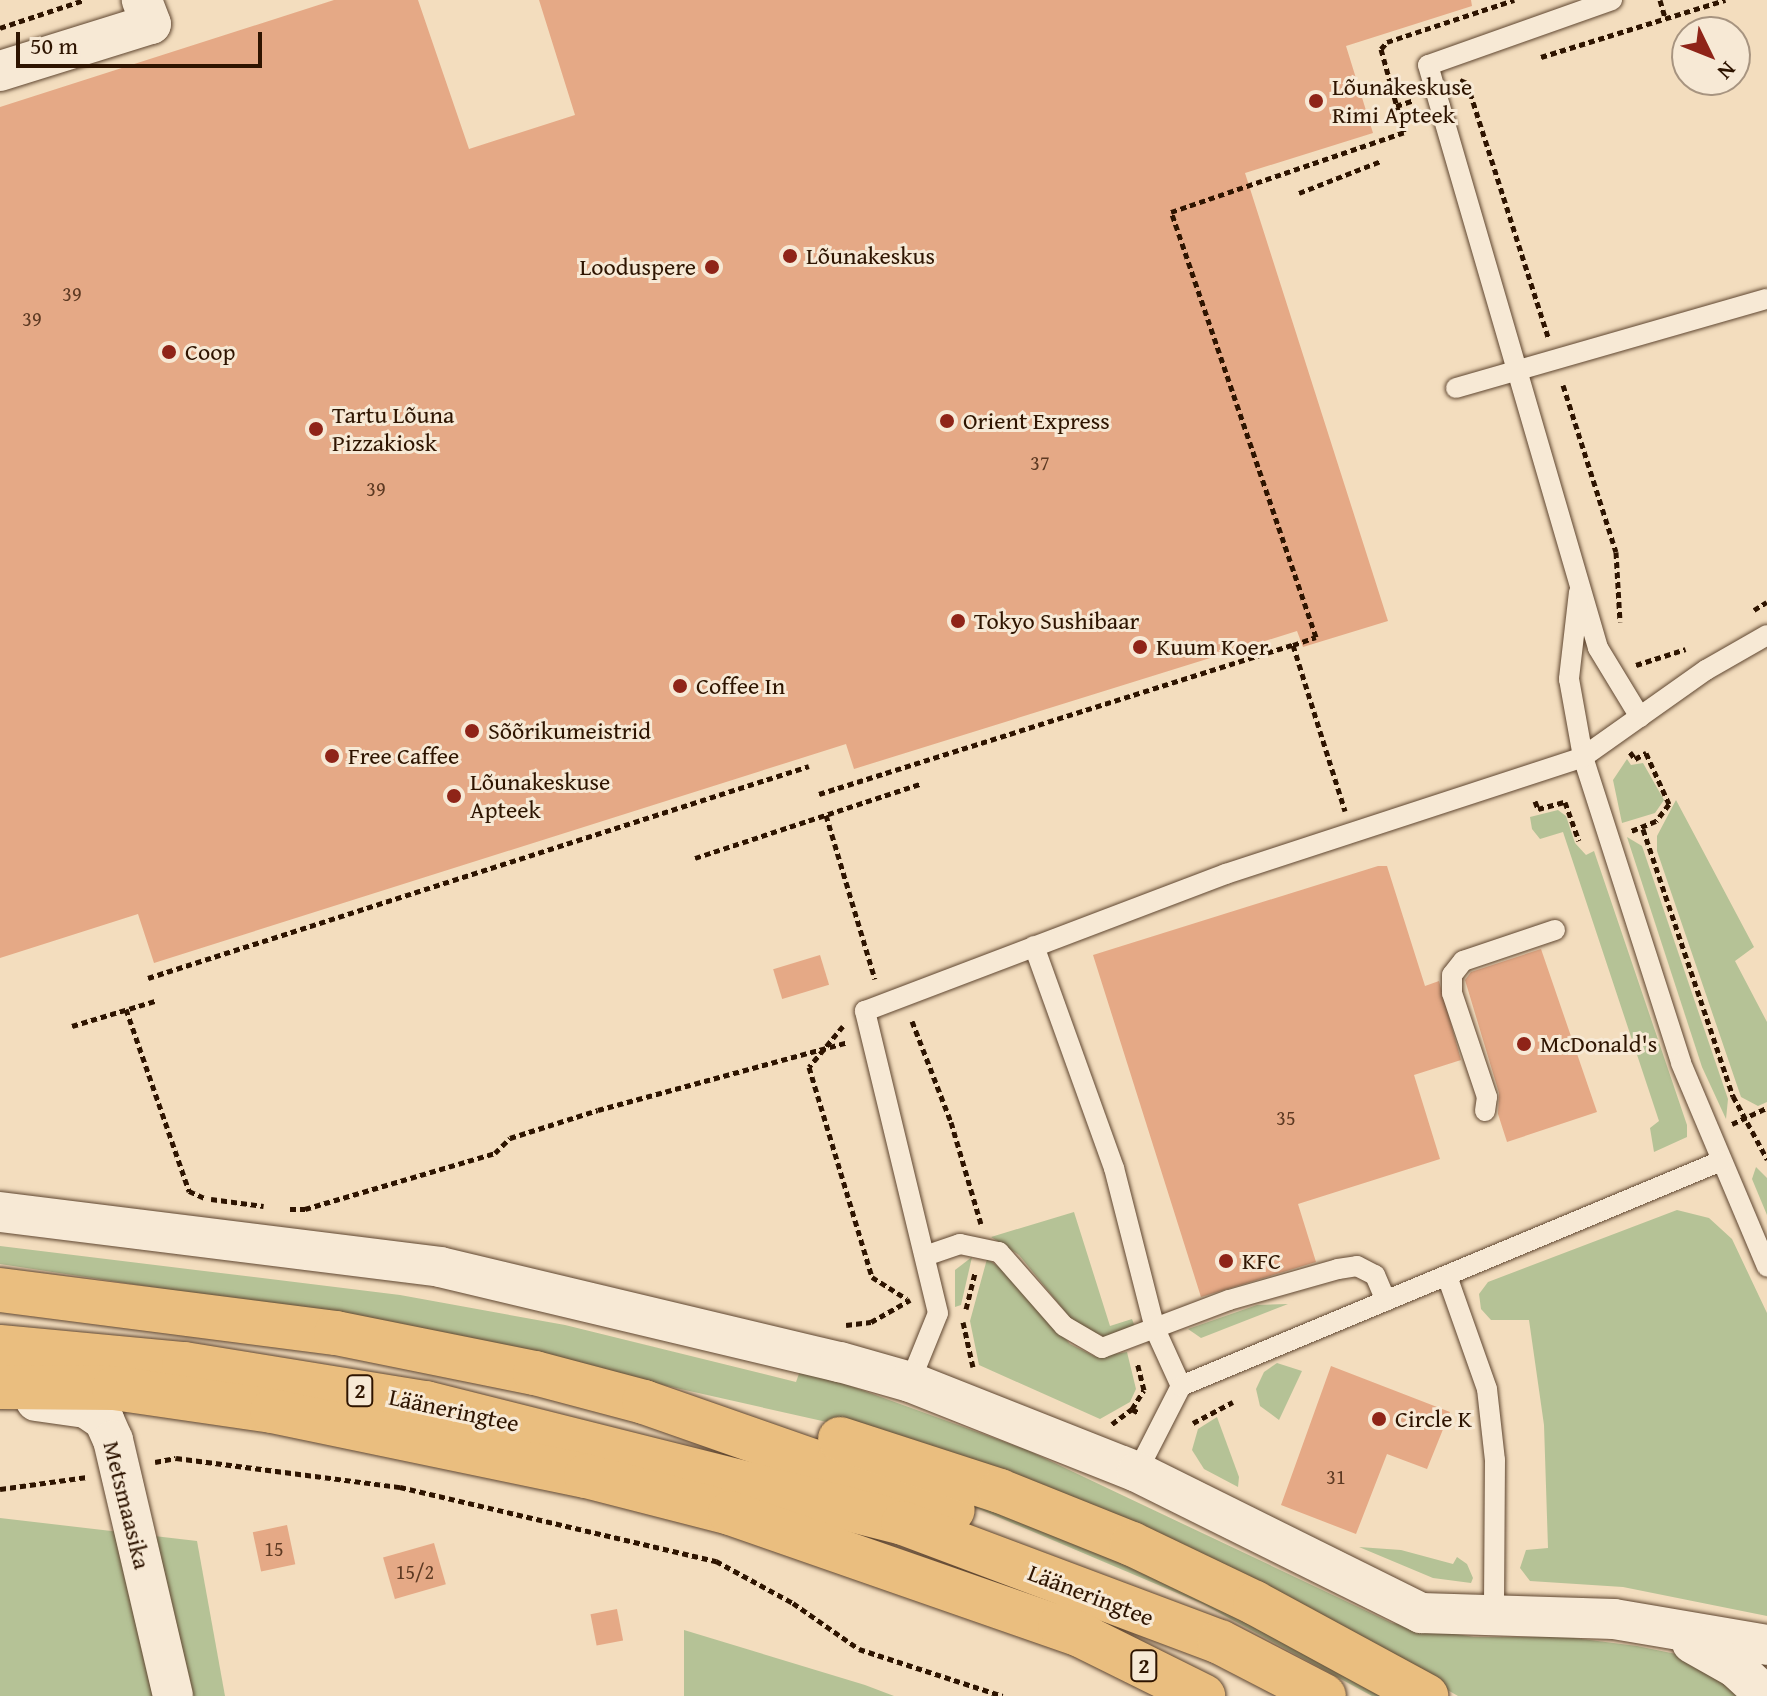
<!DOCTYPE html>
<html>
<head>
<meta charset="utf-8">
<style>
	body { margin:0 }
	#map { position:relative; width:1767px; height:1696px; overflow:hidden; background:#f3ddbe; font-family:"Gentium Book Plus",serif }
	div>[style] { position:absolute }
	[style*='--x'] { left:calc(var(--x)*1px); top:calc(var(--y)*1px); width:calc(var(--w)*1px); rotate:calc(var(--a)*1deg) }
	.green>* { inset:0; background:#b5c296 }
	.building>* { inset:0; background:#e5a986; transform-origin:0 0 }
	.path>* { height:5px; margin-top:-2.5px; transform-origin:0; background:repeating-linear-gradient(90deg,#2e1400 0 6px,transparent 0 10px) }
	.roads { filter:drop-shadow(0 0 2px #5f4630) drop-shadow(0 0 2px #5f4630) }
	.service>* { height:20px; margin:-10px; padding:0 10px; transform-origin:10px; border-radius:10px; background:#f7e9d5 }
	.minor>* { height:40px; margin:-20px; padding:0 20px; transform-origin:20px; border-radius:20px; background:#f7e9d5 }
	.trunk>* { height:44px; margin:-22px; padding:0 22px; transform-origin:22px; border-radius:22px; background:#eabe7f }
	.dots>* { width:22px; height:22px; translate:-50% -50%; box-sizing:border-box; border:4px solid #f7e9d5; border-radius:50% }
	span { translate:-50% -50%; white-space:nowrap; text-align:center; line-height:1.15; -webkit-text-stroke:6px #f7e9d5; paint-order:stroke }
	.number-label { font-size:20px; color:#5c3922 }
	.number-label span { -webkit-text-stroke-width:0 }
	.shield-label span { padding:2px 6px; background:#f7e9d5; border:2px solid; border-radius:6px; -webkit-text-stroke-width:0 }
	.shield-label { font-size:22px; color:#2e1400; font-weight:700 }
	.poi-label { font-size:24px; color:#2e1400 }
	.left { translate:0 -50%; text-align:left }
	.right { translate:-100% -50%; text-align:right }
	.street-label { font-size:24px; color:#2e1400 }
	.north { position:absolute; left:1671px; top:16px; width:80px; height:80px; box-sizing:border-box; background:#f7e9d5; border:2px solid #a79480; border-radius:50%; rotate:133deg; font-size:22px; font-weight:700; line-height:32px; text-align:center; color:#2e1400 }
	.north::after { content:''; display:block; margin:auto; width:28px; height:36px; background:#8f2418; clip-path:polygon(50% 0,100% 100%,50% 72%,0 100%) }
	.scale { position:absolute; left:16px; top:32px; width:246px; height:36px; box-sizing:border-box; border:4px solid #2e1400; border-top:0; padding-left:10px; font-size:24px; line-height:28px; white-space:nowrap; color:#2e1400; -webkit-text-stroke:6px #f7e9d5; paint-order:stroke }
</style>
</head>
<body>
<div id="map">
	<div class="green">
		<div style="clip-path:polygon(1627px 759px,1631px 765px,1643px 763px,1664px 800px,1655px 813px,1622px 823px,1613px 780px)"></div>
		<div style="clip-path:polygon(1676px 800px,1754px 947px,1735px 961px,1767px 1022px,1767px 1102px,1758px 1106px,1741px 1097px,1657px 851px,1657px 836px)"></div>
		<div style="clip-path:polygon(1558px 810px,1566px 816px,1575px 843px,1586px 855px,1594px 851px,1687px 1125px,1687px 1137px,1654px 1152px,1650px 1128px,1659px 1121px,1563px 832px,1540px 839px,1532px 829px,1530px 817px)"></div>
		<div style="clip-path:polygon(1627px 837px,1642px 846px,1728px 1099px,1726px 1119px,1702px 1067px)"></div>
		<div style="clip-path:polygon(1756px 1167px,1767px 1178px,1767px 1215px,1752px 1179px)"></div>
		<div style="clip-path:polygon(1677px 1210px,1709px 1218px,1732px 1239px,1767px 1313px,1767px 1616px,1623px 1587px,1530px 1581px,1520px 1568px,1526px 1550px,1548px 1548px,1544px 1425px,1529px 1320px,1491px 1320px,1481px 1309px,1479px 1294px,1488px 1282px)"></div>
		<div style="clip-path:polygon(1074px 1212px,1110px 1326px,1132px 1319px,1135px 1327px,1105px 1337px,1076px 1325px,1019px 1255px,991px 1237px)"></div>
		<div style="clip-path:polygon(0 1246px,400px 1295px,565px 1325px,796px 1382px,801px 1368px,1027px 1450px,1392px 1623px,1474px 1637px,1566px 1637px,1637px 1646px,1681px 1655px,1747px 1696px,1458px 1696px,1337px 1627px,867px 1431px,547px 1359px,276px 1306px,0 1264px)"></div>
		<div style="clip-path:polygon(972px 1257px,961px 1305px,955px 1307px,955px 1270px)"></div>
		<div style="clip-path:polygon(987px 1259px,1005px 1271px,1070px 1344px,1096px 1357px,1127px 1352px,1136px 1389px,1130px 1402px,1100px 1419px,979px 1365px,970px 1321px)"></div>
		<div style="clip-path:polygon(1288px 1304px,1201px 1338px,1188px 1329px,1257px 1305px)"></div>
		<div style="clip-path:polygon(1277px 1363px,1302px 1371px,1279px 1420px,1260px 1406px,1256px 1389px,1264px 1372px)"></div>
		<div style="clip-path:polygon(1217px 1417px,1239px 1477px,1238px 1487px,1204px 1469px,1192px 1450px,1198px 1429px)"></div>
		<div style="clip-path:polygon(961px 1493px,1126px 1559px,1393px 1696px,1372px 1696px,1203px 1604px,958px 1500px)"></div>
		<div style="clip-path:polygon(0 1518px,197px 1541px,225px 1696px,0 1696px)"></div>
		<div style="clip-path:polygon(1359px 1547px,1401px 1550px,1453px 1564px,1457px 1557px,1467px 1564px,1473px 1578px,1471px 1583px,1433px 1578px)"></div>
		<div style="clip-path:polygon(684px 1630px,865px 1685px,894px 1696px,684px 1696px)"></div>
	</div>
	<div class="building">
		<div style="clip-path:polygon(334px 0,418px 0,469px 149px,575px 115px,539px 0,1471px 0,1472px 6px,1346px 46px,1373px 133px,1245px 173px,1388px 621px,1303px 647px,1297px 631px,854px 769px,846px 744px,154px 963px,138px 914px,0 958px,0 107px)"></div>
		<div style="clip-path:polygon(1378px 866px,1387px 866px,1425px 986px,1439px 981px,1461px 1060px,1414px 1075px,1440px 1159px,1298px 1204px,1316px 1262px,1201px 1297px,1093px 955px)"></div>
		<div style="clip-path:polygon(1541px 949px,1597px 1112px,1507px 1142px,1498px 1114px,1499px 1093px,1465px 980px,1471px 972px)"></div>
		<div style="left:820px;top:955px;width:31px;height:49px;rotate:73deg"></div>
		<div style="clip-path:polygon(1331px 1366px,1450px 1412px,1427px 1469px,1387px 1454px,1356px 1534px,1281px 1505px)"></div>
		<div style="left:287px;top:1525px;width:40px;height:35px;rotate:78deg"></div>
		<div style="left:434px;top:1543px;width:43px;height:53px;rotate:74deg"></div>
		<div style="left:617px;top:1609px;width:32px;height:27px;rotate:79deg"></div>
	</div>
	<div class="path">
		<div style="--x:1660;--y:0;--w:18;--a:74"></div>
		<div style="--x:0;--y:28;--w:89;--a:-18.4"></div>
		<div style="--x:1541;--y:57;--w:193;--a:-17.2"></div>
		<div style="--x:1460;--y:80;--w:8;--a:23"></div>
		<div style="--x:1467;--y:83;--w:267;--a:72.3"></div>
		<div style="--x:1396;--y:106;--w:19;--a:-18"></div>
		<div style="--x:1299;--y:193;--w:88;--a:-21.3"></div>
		<div style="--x:1563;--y:385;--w:175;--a:72.4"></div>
		<div style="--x:1616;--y:552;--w:70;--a:86.7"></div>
		<div style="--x:1754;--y:610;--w:15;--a:-32"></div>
		<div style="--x:1293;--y:645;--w:24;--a:-19"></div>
		<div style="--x:1316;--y:637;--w:449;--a:-108.8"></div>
		<div style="--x:1171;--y:212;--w:246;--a:-18.9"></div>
		<div style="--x:1404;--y:132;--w:86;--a:-105.5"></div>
		<div style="--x:1381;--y:49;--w:9;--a:-49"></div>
		<div style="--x:1387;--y:42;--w:134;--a:-18.3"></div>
		<div style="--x:1636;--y:665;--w:52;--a:-17.7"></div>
		<div style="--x:1630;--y:752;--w:9;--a:54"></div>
		<div style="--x:1635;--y:759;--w:13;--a:-29"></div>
		<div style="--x:1646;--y:753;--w:56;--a:65.7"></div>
		<div style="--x:1669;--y:804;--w:21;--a:127"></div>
		<div style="--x:1656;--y:821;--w:27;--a:158"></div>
		<div style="--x:819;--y:794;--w:497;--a:-17.5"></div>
		<div style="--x:1293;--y:645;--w:174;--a:72.6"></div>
		<div style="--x:1535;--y:801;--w:9;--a:69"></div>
		<div style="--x:1538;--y:809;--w:28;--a:-15"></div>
		<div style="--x:1565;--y:802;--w:41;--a:70.3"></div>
		<div style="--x:826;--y:815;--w:171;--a:73.4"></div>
		<div style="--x:1643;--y:829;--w:282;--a:71.4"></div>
		<div style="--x:1733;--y:1096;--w:72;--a:61.6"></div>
		<div style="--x:695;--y:858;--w:237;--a:-18.2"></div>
		<div style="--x:148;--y:978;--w:694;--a:-17.78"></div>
		<div style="--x:126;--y:1009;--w:193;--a:70.9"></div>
		<div style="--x:189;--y:1191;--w:17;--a:24"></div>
		<div style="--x:912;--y:1021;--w:108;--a:68.9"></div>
		<div style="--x:951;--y:1122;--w:106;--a:73.6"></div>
		<div style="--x:72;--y:1026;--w:87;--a:-16.8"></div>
		<div style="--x:843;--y:1026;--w:53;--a:129.7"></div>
		<div style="--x:809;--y:1067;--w:219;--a:73.3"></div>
		<div style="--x:872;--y:1277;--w:41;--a:32.2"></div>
		<div style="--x:1732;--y:1124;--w:38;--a:-25"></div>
		<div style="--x:211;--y:1199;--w:53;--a:7.5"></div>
		<div style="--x:290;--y:1209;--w:15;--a:0"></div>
		<div style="--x:305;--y:1209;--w:198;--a:-16.4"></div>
		<div style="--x:495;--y:1153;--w:21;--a:-45"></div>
		<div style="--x:510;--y:1138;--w:92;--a:-17.7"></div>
		<div style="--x:598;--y:1110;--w:259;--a:-15.2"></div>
		<div style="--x:966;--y:1309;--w:38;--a:-76"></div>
		<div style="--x:963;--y:1322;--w:46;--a:77.5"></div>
		<div style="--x:846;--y:1325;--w:25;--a:-7"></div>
		<div style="--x:871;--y:1322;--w:45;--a:-29.4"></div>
		<div style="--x:1132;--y:1409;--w:22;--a:-58"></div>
		<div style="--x:1144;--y:1390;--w:29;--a:-104"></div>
		<div style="--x:1193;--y:1423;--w:45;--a:-27.7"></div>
		<div style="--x:1112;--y:1424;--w:25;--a:-37"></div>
		<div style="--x:1132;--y:1409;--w:8;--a:30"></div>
		<div style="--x:155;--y:1462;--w:21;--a:-11"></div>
		<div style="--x:176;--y:1458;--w:226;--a:7.4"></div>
		<div style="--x:400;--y:1487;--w:325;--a:13.2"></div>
		<div style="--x:716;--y:1561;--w:88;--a:28.6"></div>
		<div style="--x:793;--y:1603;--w:80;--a:34.9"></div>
		<div style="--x:859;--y:1649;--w:151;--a:18.1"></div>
		<div style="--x:0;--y:1489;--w:88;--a:-7.9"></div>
	</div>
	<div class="roads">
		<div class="service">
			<div style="--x:1612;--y:0;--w:195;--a:160.5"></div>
			<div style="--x:1428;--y:65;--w:607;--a:73.74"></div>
			<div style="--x:1598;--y:648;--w:81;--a:58.7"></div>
			<div style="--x:1456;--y:388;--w:323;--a:-16"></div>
			<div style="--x:1579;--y:592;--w:88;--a:96.6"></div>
			<div style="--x:1569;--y:679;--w:79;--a:79.8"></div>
			<div style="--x:1583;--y:757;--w:321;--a:72.2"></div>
			<div style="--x:1681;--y:1063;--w:221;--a:67.1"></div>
			<div style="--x:1034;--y:946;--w:236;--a:70.2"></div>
			<div style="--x:1114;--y:1168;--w:166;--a:75.7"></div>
			<div style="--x:1155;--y:1329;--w:63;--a:65.5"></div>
			<div style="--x:1485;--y:1111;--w:14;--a:-82"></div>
			<div style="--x:1487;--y:1097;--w:110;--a:-108.6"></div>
			<div style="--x:1452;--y:993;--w:18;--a:-90"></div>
			<div style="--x:1452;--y:975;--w:18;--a:-52"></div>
			<div style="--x:1463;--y:961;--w:97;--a:-18.6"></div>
			<div style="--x:925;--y:1256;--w:37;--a:-19"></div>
			<div style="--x:960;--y:1244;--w:40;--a:12"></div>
			<div style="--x:999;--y:1252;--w:98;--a:48.7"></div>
			<div style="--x:1064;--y:1326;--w:44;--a:30.1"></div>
			<div style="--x:1102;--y:1348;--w:136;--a:-20.7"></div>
			<div style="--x:1229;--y:1300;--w:113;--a:-15.9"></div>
			<div style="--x:1338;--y:1269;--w:19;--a:-9"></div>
			<div style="--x:1357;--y:1266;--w:20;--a:27"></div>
			<div style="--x:1375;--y:1275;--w:28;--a:67"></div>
			<div style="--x:1447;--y:1276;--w:120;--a:70.5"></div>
			<div style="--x:1487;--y:1389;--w:71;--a:83.6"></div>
			<div style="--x:1495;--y:1460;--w:156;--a:90.4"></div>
			<div style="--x:910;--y:1382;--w:74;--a:-67.9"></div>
			<div style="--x:938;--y:1313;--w:311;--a:-103.6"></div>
			<div style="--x:865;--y:1011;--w:386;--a:-20.8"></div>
			<div style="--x:1226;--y:874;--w:376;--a:-18.1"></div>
			<div style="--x:1583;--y:757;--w:151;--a:-35.3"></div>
			<div style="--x:1706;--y:670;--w:70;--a:-29.8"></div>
			<div style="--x:1137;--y:1472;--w:97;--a:-62.9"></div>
			<div style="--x:1181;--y:1386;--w:585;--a:-22.62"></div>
		</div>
		<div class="minor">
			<div style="--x:0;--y:71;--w:158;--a:-17.3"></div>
			<div style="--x:151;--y:24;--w:26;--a:-111"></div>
			<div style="--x:0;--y:1212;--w:443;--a:7.1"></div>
			<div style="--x:440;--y:1267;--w:411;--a:13.4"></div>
			<div style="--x:840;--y:1362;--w:73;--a:15.9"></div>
			<div style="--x:910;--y:1382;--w:244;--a:21.6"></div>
			<div style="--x:1137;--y:1472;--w:317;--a:26.4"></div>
			<div style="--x:1421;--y:1613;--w:193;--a:1.8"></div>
			<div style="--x:1614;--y:1619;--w:155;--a:9.6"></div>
			<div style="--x:36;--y:1401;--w:50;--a:8"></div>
			<div style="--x:86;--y:1408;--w:22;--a:34"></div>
			<div style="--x:104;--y:1420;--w:22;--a:66"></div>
			<div style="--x:113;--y:1440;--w:263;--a:76.8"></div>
			<div style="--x:1692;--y:1643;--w:51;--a:29.6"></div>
			<div style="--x:1736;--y:1668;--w:41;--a:43"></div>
		</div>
		<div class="trunk">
			<div style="--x:0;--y:1290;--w:339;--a:7.3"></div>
			<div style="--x:336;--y:1333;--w:203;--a:11.4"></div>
			<div style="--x:535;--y:1373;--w:113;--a:14.9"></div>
			<div style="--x:644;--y:1402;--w:327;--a:19.3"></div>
			<div style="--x:0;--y:1347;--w:185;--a:5.3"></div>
			<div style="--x:184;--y:1364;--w:245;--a:9.2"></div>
			<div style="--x:426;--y:1403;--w:492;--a:14.1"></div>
			<div style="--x:903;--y:1523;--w:339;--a:20.6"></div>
			<div style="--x:1220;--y:1642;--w:117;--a:27.4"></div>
			<div style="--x:0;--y:1387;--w:114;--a:0.5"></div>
			<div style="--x:114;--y:1388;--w:160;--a:8.3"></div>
			<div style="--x:272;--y:1411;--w:321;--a:11.7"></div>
			<div style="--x:586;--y:1476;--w:149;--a:14.4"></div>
			<div style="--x:730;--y:1513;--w:377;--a:19.2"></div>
			<div style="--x:840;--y:1439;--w:168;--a:18"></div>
			<div style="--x:1000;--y:1491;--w:142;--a:21.9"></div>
			<div style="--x:1132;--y:1544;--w:136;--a:25.6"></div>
			<div style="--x:1255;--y:1603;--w:195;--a:28.5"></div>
			<div style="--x:1060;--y:1625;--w:160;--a:26.4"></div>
		</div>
	</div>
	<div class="dots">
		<div style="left:1316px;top:101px;background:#8f2418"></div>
		<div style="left:790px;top:256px;background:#8f2418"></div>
		<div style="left:712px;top:267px;background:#8f2418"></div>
		<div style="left:169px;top:352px;background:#8f2418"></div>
		<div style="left:947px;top:421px;background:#8f2418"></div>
		<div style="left:316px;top:429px;background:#8f2418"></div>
		<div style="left:958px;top:621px;background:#8f2418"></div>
		<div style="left:1140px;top:647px;background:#8f2418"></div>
		<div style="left:680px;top:686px;background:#8f2418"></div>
		<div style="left:472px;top:731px;background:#8f2418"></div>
		<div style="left:332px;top:756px;background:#8f2418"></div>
		<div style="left:454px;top:796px;background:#8f2418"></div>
		<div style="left:1524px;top:1044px;background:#8f2418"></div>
		<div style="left:1226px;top:1261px;background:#8f2418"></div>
		<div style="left:1379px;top:1419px;background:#8f2418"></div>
	</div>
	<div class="number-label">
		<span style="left:72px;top:293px">39</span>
		<span style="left:32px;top:318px">39</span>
		<span style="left:1040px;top:462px">37</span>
		<span style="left:376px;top:488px">39</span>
		<span style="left:1286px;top:1117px">35</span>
		<span style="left:1336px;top:1476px">31</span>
		<span style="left:274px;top:1548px">15</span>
		<span style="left:415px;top:1571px">15/2</span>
	</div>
	<div class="shield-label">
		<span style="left:360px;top:1391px">2</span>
		<span style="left:1144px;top:1666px">2</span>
	</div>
	<div class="poi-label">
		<span class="left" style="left:1332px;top:101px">Lõunakeskuse<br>Rimi Apteek</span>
		<span class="left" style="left:806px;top:256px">Lõunakeskus</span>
		<span class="right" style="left:696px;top:267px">Looduspere</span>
		<span class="left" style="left:185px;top:352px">Coop</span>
		<span class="left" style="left:332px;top:429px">Tartu Lõuna<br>Pizzakiosk</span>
		<span class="left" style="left:963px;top:421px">Orient Express</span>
		<span class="left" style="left:974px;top:621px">Tokyo Sushibaar</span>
		<span class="left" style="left:1156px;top:647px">Kuum Koer</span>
		<span class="left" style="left:696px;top:686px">Coffee In</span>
		<span class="left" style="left:488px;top:731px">Sõõrikumeistrid</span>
		<span class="left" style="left:348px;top:756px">Free Caffee</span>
		<span class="left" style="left:470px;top:796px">Lõunakeskuse<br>Apteek</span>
		<span class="left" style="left:1540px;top:1044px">McDonald's</span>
		<span class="left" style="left:1242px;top:1261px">KFC</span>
		<span class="left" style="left:1395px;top:1419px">Circle K</span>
	</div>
	<div class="street-label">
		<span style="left:454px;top:1410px;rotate:12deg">Lääneringtee</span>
		<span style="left:127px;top:1505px;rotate:76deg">Metsmaasika</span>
		<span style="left:1091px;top:1595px;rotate:21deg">Lääneringtee</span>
	</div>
	<div class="north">N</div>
	<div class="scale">50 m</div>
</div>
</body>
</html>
